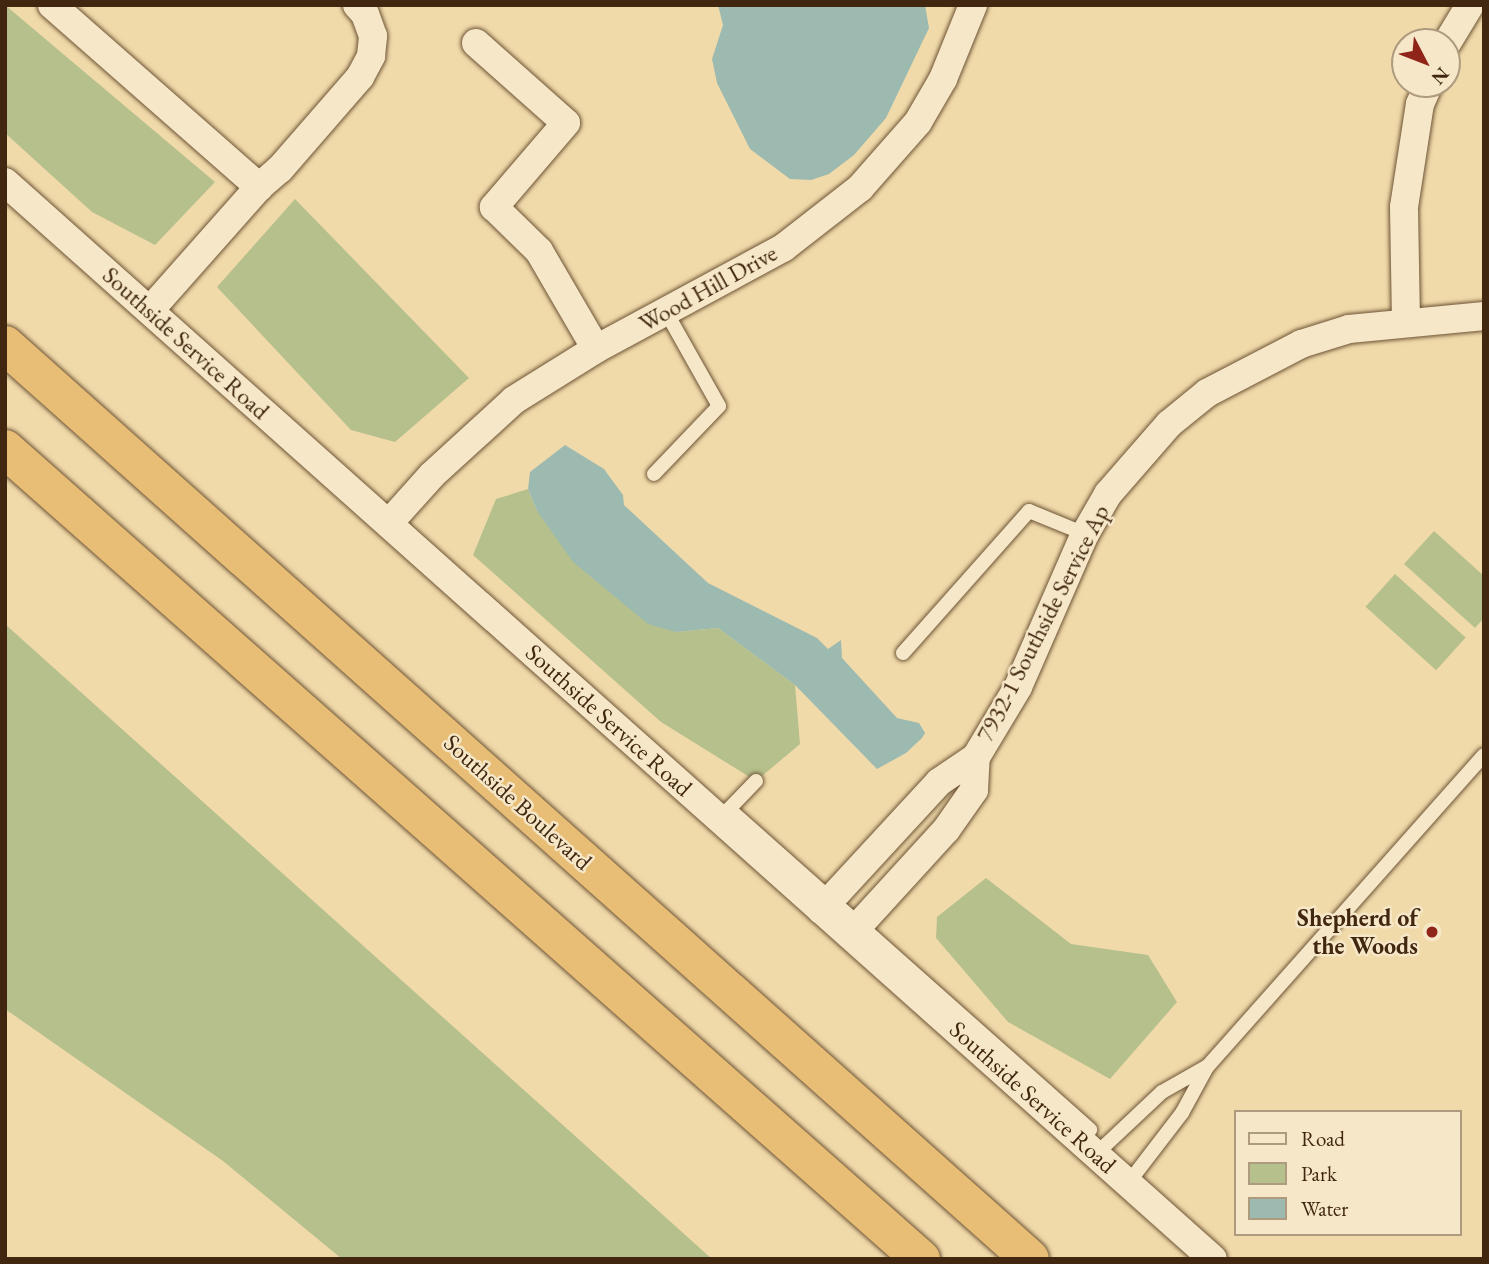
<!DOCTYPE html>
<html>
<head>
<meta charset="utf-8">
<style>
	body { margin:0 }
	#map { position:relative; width:1489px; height:1264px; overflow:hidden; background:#f1daaa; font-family:"EB Garamond",serif }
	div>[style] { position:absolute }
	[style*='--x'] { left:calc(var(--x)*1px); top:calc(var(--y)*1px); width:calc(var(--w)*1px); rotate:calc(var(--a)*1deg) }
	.green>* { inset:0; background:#b6c08c; transform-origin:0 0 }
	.water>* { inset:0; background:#9cbab0 }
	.roads { filter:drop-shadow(0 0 2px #6d5436) drop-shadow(0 0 2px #6d5436) }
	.service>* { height:14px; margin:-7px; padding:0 7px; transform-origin:7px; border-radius:7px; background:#f6e7c8 }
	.minor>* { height:28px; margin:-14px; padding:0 14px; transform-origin:14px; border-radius:14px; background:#f6e7c8 }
	.trunk>* { height:38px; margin:-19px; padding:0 19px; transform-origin:19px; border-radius:19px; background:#e8bd75 }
	.dots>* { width:19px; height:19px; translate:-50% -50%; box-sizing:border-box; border:4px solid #f6e7c8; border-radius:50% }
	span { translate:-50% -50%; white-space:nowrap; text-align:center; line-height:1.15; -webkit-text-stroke:5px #f6e7c8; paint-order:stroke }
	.street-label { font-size:24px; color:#412710 }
	.poi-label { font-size:24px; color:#412710; font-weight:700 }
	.right { translate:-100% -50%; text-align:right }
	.frame { position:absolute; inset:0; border:7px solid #412710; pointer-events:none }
	.legend { position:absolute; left:1234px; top:1110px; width:228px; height:126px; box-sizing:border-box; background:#f6e7c8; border:2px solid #ae9a7e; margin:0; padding:9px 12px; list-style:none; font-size:21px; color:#412710 }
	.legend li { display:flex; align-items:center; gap:14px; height:35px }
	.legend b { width:35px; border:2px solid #ae9a7e }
	.north { position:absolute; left:1391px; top:28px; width:70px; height:70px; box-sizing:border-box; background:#f6e7c8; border:2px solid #ae9a7e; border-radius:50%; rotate:132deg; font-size:19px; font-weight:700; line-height:28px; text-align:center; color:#412710 }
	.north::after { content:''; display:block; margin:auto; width:24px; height:32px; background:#8f2418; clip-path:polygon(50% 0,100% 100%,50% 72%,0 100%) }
</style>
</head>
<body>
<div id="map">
	<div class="green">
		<div style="clip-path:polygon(5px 5px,215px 182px,155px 245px,92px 212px,5px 133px)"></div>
		<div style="clip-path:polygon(295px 199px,469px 378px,395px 442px,351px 430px,217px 287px)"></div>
		<div style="clip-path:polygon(528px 489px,537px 511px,676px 632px,718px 628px,795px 685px,800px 744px,756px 781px,661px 722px,473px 555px,496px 499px)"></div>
		<div style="clip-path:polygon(1434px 531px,1484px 576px,1484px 618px,1475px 628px,1404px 564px)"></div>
		<div style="left:1395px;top:574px;width:95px;height:44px;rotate:42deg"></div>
		<div style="clip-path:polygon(5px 624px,712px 1259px,342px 1259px,223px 1161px,5px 1009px)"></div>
		<div style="clip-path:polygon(986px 878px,1071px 944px,1148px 955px,1177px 1002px,1110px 1079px,1008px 1022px,936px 938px,937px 917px)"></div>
	</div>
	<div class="water">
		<div style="clip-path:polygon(718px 5px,925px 5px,929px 28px,886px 118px,854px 155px,829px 174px,811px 180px,790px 179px,750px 149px,717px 83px,712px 59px,723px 25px)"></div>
		<div style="clip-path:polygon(565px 445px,604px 469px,623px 495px,624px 505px,708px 583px,817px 638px,828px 649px,841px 640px,842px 658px,897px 718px,919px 723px,925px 733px,922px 738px,906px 753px,877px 769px,795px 685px,718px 628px,676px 632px,648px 624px,573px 562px,537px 511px,528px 489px,530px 472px)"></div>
	</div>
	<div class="roads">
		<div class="service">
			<div style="--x:654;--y:474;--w:94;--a:-46.3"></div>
			<div style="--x:719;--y:406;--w:108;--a:-119.4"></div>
			<div style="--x:903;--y:653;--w:190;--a:-48.4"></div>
			<div style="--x:1029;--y:511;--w:61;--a:22.3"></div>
			<div style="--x:756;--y:781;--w:39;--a:134"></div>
			<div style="--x:729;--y:809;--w:483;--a:41.6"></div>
			<div style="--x:1096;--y:1154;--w:91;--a:-43.2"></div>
			<div style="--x:1162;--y:1092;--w:51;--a:-29.6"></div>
			<div style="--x:1129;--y:1182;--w:87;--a:-52.5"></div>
			<div style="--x:1182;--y:1113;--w:52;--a:-61.5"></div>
			<div style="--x:1207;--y:1067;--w:417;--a:-48.4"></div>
		</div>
		<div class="minor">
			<div style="--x:52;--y:5;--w:276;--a:41.3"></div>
			<div style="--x:259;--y:187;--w:164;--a:131.5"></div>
			<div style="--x:476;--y:43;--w:120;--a:41.6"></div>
			<div style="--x:566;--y:123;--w:111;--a:130.6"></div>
			<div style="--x:494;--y:207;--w:63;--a:44.4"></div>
			<div style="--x:539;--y:251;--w:113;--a:59.8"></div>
			<div style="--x:1447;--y:43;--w:44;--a:-58.8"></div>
			<div style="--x:5;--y:182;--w:1618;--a:41.72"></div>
			<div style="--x:259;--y:187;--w:28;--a:-41"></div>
			<div style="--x:280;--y:169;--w:122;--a:-49"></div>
			<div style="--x:360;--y:77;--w:24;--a:-62"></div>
			<div style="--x:371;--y:56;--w:20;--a:-84"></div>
			<div style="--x:373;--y:36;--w:23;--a:-110"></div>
			<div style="--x:365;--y:14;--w:12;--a:-132"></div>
			<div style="--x:1406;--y:322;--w:115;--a:-91"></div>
			<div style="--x:1404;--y:207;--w:104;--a:-81.2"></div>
			<div style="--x:1420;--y:104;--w:22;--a:-66"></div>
			<div style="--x:389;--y:523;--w:64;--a:-48.1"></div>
			<div style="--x:432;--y:475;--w:111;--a:-42.4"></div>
			<div style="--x:514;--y:400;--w:97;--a:-31.9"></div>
			<div style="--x:596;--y:349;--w:213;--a:-28.4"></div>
			<div style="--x:783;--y:248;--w:98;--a:-37.9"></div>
			<div style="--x:860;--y:188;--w:88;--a:-48.7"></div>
			<div style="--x:918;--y:122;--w:50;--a:-59.8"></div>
			<div style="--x:943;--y:79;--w:80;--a:-67.9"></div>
			<div style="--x:821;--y:910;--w:174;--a:-47.3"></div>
			<div style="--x:939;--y:782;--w:45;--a:-34"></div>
			<div style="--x:976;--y:757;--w:82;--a:-59"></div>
			<div style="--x:1018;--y:687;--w:167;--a:-66.4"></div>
			<div style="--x:1085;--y:534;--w:46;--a:-60.1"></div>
			<div style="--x:1108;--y:494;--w:93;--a:-48.9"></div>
			<div style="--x:1169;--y:424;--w:49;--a:-39.2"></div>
			<div style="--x:1207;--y:393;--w:106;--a:-27.5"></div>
			<div style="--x:1301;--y:344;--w:50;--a:-17.4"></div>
			<div style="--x:1349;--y:329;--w:136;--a:-5.5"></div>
			<div style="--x:850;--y:935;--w:142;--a:-47.6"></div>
			<div style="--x:946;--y:830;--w:49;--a:-55"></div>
			<div style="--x:974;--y:790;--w:33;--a:-87"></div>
		</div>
		<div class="trunk">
			<div style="--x:5;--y:345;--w:1373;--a:41.72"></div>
			<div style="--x:5;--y:449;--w:1223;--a:41.49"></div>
		</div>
	</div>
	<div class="dots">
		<div style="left:1432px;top:932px;background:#8f2418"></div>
	</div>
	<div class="street-label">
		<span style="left:708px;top:288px;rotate:-29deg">Wood Hill Drive</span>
		<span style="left:186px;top:343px;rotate:42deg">Southside Service Road</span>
		<span style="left:1043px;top:623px;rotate:-63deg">7932-1 Southside Service Ap</span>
		<span style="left:609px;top:720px;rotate:42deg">Southside Service Road</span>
		<span style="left:518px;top:802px;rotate:42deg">Southside Boulevard</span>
		<span style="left:1033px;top:1097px;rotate:42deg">Southside Service Road</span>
	</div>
	<div class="poi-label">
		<span class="right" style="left:1418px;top:932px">Shepherd of<br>the Woods</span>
	</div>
	<div class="frame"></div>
	<ul class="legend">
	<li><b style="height:9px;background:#f6e7c8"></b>Road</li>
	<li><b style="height:19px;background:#b6c08c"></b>Park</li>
	<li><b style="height:19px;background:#9cbab0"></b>Water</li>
	</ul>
	<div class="north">N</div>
</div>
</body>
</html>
